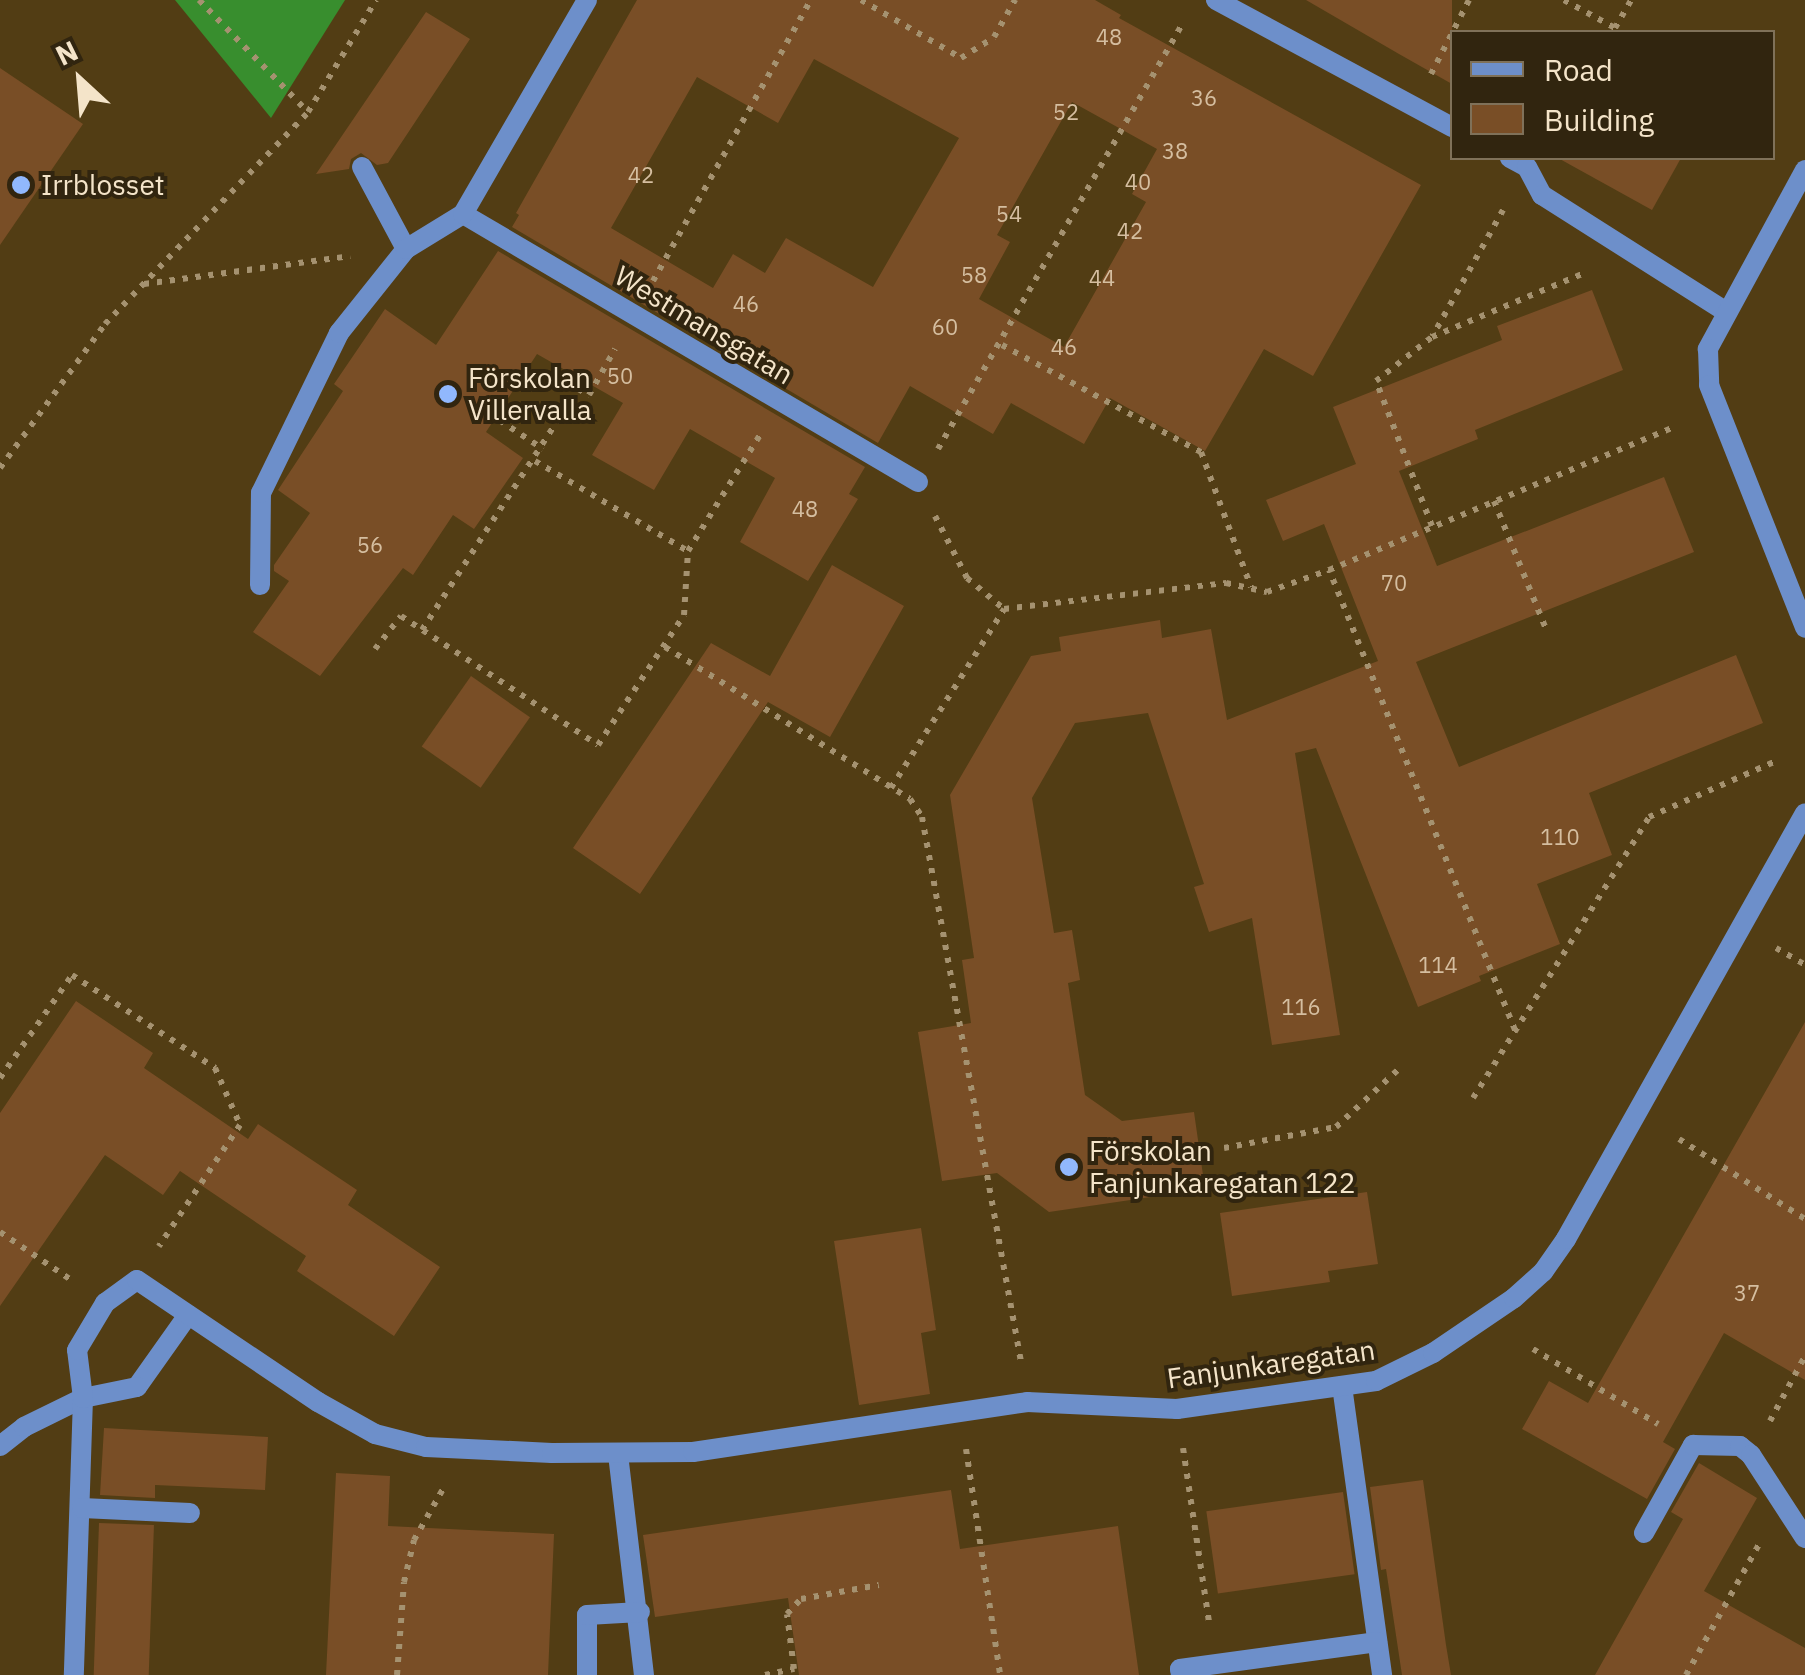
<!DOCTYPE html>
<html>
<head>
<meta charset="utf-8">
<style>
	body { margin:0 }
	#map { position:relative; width:1805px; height:1675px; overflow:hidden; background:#523d14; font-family:"IBM Plex Sans",sans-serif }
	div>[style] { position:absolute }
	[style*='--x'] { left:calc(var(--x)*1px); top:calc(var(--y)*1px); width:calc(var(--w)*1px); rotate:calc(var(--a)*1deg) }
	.forest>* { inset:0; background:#388e2e }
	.building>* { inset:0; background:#794e26; transform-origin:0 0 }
	.path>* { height:6px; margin-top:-3px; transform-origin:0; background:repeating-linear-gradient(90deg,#a59270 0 5px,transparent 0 13px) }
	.lane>* { height:20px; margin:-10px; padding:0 10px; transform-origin:10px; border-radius:10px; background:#6d8fca }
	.street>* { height:20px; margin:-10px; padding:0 10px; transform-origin:10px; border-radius:10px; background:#6d8fca }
	.dots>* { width:28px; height:28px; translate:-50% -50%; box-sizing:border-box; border:5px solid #31250f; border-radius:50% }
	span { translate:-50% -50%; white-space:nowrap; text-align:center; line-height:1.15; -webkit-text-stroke:8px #31250f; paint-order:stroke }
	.number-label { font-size:22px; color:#d5bea0 }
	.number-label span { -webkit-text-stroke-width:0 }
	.poi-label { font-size:28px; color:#f4e4c9 }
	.left { translate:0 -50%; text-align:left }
	.street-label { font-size:28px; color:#f4e4c9 }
	.legend { position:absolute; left:1450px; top:30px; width:325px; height:130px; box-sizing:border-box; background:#31250f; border:2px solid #7f7159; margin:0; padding:12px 18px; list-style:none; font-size:30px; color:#f4e4c9 }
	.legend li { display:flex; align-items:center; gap:20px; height:50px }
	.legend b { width:50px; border:2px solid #7f7159 }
	.north { position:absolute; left:30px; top:30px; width:100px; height:100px; -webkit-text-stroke:8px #31250f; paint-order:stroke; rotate:334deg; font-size:28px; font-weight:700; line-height:40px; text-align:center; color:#f4e4c9 }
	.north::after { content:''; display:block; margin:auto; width:35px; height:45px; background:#f4e4c9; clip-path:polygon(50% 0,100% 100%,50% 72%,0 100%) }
</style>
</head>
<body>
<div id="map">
	<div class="forest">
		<div style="clip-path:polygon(175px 0,345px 0,271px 118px)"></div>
	</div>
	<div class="building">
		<div style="clip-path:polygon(evenodd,637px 0,1095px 0,1121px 15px,1119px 18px,1421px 185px,1313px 376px,1264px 349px,1205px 451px,1110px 398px,1084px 444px,1011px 403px,993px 434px,910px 386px,878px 443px,512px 227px,519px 215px,516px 213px,637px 0,814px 59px,959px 138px,873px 287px,786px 238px,765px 273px,733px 254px,713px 288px,611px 228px,697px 77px,778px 123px,814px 59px,637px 0,1072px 102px,1157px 149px,1132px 194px,1146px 202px,1064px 347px,979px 299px,1010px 242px,997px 235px,1072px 102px)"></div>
		<div style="clip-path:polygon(1306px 0,1452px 0,1452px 84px,1399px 54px)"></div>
		<div style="clip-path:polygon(426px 12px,470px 39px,388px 163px,377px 165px,361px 153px,351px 159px,349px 169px,316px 174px)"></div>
		<div style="clip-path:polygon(0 68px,83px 124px,0 245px)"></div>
		<div style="clip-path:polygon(1558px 158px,1681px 158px,1652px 210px)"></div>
		<div style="clip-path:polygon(498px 251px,865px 467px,849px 494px,858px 499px,808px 581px,740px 542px,775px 478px,690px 429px,654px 490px,592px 455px,623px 403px,537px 354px,486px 432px,523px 458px,474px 529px,453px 515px,413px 575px,403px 568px,320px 676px,253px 632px,289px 581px,274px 571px,274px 565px,310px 513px,278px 490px,343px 391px,334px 384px,385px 309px,436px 345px)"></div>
		<div style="clip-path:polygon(1592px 290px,1623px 370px,1475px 430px,1478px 439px,1399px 471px,1437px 566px,1664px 477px,1694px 552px,1416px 662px,1459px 767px,1736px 655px,1763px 723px,1589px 793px,1612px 855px,1537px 884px,1560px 944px,1479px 976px,1481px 981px,1418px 1007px,1316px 748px,1295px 753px,1340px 1035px,1272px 1045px,1252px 918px,1209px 932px,1194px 887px,1204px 884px,1148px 713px,1075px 723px,1032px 798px,1054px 933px,1072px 930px,1080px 980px,1068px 983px,1085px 1095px,1122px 1121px,1194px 1112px,1205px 1189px,1049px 1212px,997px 1173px,942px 1181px,918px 1032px,971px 1023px,962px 960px,974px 958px,950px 795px,1031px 656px,1061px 651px,1059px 637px,1160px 620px,1162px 638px,1211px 629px,1227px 720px,1378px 661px,1324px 524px,1283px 541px,1266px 500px,1356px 464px,1333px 407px,1502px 340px,1497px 326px)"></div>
		<div style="clip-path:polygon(832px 565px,904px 606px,830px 737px,768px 702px,640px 894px,573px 848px,711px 643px,770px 676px)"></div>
		<div style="left:471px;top:676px;width:72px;height:86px;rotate:35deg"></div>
		<div style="clip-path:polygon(76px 1001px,153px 1053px,144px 1068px,248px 1139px,258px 1124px,357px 1190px,348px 1205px,440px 1267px,394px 1336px,297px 1271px,306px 1256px,180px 1171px,163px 1195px,105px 1155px,0 1306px,0 1113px)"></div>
		<div style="clip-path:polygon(1805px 1022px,1805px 1380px,1724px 1333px,1663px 1442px,1675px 1449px,1647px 1499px,1522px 1429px,1549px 1381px,1588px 1403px)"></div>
		<div style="clip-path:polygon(1367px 1192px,1378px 1264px,1328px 1271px,1330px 1282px,1232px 1296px,1220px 1213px)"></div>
		<div style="clip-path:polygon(921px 1228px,936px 1330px,921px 1333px,930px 1394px,859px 1405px,834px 1241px)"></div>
		<div style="clip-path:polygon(104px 1428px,268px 1437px,265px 1490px,155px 1485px,155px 1498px,100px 1495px)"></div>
		<div style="clip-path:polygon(1699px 1463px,1757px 1498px,1704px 1591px,1805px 1648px,1805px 1675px,1595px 1675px,1683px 1519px,1671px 1512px)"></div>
		<div style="clip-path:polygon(336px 1473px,390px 1476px,388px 1526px,554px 1534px,548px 1675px,326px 1675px)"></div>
		<div style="clip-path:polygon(1423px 1480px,1446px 1645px,1451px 1675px,1402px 1675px,1386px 1569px,1381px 1570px,1370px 1487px)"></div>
		<div style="clip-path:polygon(951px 1490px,960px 1549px,1118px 1526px,1139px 1675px,799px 1675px,788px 1598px,655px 1617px,643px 1535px)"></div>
		<div style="left:1343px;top:1492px;width:83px;height:138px;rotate:82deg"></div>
		<div style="left:99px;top:1523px;width:55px;height:152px;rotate:2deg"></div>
	</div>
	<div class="path">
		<div style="--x:199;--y:0;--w:156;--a:45.8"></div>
		<div style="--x:861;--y:0;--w:116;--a:30.1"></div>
		<div style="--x:961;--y:58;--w:39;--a:-32"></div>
		<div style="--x:994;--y:37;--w:43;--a:-60.4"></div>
		<div style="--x:1564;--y:0;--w:58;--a:28.8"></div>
		<div style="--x:1615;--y:28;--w:32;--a:-60"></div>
		<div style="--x:1431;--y:74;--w:83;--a:-62.8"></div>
		<div style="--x:1503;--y:210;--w:145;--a:119.2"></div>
		<div style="--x:1432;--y:337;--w:168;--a:-22.8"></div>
		<div style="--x:653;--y:281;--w:322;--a:-60.7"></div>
		<div style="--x:144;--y:284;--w:208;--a:-7.7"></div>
		<div style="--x:1002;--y:345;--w:226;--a:28.3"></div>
		<div style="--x:1201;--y:452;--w:144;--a:69.7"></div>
		<div style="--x:478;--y:406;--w:78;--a:33.5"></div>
		<div style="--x:938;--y:449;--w:493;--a:-60.1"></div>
		<div style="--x:535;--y:461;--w:178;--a:30.5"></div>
		<div style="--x:0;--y:468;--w:178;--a:-53.9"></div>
		<div style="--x:105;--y:324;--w:294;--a:-46.2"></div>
		<div style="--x:308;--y:112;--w:131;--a:-58.7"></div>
		<div style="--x:1494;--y:501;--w:138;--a:67.9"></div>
		<div style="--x:935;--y:516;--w:70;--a:62.7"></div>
		<div style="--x:967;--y:578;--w:48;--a:40"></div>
		<div style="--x:1004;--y:609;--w:224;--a:-6.7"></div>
		<div style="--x:1226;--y:583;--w:42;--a:12.4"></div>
		<div style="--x:1267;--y:592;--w:66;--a:-19.5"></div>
		<div style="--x:1432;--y:526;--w:155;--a:-111.1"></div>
		<div style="--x:1376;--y:381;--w:71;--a:-38.2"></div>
		<div style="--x:422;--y:630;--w:287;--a:-57.1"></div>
		<div style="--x:578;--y:389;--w:13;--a:29"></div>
		<div style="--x:589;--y:395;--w:53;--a:-60.5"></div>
		<div style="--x:665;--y:647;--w:288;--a:31.8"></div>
		<div style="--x:910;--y:799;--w:22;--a:56"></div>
		<div style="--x:922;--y:817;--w:554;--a:79.7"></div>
		<div style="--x:375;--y:649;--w:42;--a:-51.8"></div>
		<div style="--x:401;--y:616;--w:235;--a:33.2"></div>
		<div style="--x:598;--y:745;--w:156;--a:-56.5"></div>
		<div style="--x:684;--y:615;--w:64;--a:-86.4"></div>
		<div style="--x:688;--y:551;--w:137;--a:-58.2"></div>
		<div style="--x:891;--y:788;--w:212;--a:-57.7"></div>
		<div style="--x:1776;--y:948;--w:34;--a:30"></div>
		<div style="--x:1515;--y:1030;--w:496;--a:-112"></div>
		<div style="--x:1329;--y:570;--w:373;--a:-22.5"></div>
		<div style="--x:0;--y:1078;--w:126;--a:-55"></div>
		<div style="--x:72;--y:975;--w:171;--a:33"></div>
		<div style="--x:215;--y:1068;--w:62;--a:66.3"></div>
		<div style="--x:240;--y:1125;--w:146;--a:123.8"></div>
		<div style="--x:1473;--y:1098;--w:332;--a:-57.9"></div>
		<div style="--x:1649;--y:817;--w:139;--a:-23.8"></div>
		<div style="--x:1679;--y:1139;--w:149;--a:32.4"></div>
		<div style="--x:1224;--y:1148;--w:114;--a:-10.6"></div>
		<div style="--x:1336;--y:1127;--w:87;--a:-42.7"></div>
		<div style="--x:0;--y:1232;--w:89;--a:34"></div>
		<div style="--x:1533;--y:1349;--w:146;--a:31"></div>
		<div style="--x:1770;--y:1421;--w:74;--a:-61.7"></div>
		<div style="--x:1183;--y:1448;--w:177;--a:81.5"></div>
		<div style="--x:966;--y:1449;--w:229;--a:81.4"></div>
		<div style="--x:397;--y:1675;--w:93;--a:-85.7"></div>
		<div style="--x:404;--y:1582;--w:43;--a:-76.6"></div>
		<div style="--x:414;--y:1540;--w:59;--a:-60.4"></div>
		<div style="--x:765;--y:1675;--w:30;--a:-12"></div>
		<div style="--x:794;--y:1669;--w:55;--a:-97.3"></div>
		<div style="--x:787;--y:1614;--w:21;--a:-47"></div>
		<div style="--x:801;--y:1599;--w:79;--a:-10.2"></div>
		<div style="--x:1686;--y:1675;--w:154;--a:-60.8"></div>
	</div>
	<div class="lane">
		<div style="--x:1216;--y:0;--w:268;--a:28.3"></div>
		<div style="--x:1510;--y:158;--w:19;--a:28"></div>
		<div style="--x:1527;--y:167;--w:32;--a:62"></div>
		<div style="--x:1542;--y:195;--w:217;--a:32.4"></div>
		<div style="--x:463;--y:214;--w:528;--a:30.5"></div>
		<div style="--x:260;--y:585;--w:92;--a:-89.4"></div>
		<div style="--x:261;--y:493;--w:178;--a:-64"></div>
		<div style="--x:339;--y:333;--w:107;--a:-51.4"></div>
		<div style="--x:406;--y:249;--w:93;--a:-118.2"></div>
		<div style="--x:1342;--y:1386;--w:292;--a:82.1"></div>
		<div style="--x:0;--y:1446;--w:31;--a:-38"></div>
		<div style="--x:24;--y:1427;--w:66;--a:-26.2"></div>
		<div style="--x:83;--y:1398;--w:277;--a:91.9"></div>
		<div style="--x:618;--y:1454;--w:223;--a:83.3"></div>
		<div style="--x:82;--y:1508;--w:108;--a:2.7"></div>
		<div style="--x:1644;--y:1533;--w:101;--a:-60.9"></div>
		<div style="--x:1693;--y:1445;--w:47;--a:1.2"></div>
		<div style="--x:1740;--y:1446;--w:14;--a:39"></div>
		<div style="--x:1751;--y:1455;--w:99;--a:57"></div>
		<div style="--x:587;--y:1675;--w:60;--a:-90"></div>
		<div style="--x:587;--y:1615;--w:53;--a:-3.2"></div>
		<div style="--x:1181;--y:1675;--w:6;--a:-99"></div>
		<div style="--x:1180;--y:1669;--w:199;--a:-7.8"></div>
	</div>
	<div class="street">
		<div style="--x:1805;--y:170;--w:204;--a:118.5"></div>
		<div style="--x:1708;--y:349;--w:36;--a:88"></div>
		<div style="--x:1709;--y:385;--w:261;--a:68.4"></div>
		<div style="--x:406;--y:249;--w:67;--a:-31.6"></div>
		<div style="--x:463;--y:214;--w:247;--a:-59.9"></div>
		<div style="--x:188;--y:1315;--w:88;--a:125.3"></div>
		<div style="--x:137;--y:1387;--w:55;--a:168.5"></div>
		<div style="--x:83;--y:1398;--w:48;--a:-97.1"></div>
		<div style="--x:77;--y:1350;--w:55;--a:-59.2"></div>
		<div style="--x:105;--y:1303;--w:39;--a:-36"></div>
		<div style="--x:137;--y:1280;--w:218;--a:34"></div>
		<div style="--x:318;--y:1402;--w:65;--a:29.3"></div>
		<div style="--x:375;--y:1434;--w:53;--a:14.3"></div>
		<div style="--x:426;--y:1447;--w:126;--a:2.7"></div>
		<div style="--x:552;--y:1453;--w:141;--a:-0.4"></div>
		<div style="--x:693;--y:1452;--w:338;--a:-8.5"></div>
		<div style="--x:1027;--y:1402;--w:150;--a:2.7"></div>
		<div style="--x:1177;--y:1409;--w:201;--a:-8"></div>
		<div style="--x:1376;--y:1381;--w:64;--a:-26.2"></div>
		<div style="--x:1433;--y:1353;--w:98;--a:-34.2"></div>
		<div style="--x:1514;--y:1298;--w:39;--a:-42"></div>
		<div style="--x:1543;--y:1272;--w:40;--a:-55.1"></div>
		<div style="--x:1566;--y:1239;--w:488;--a:-60.7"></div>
	</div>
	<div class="dots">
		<div style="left:21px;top:185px;background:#91b8fd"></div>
		<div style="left:448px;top:394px;background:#91b8fd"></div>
		<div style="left:1069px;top:1167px;background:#91b8fd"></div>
	</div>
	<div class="number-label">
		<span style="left:1109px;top:37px">48</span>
		<span style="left:1204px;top:98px">36</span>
		<span style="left:1066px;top:112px">52</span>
		<span style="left:1175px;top:151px">38</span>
		<span style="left:641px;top:175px">42</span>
		<span style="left:1138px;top:182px">40</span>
		<span style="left:1009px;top:214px">54</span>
		<span style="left:1130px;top:231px">42</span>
		<span style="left:974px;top:275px">58</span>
		<span style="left:1102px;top:278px">44</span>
		<span style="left:746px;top:304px">46</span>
		<span style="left:945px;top:327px">60</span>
		<span style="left:1064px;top:347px">46</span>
		<span style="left:620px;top:376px">50</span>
		<span style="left:805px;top:509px">48</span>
		<span style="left:370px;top:545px">56</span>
		<span style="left:1394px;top:583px">70</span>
		<span style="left:1560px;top:837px">110</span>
		<span style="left:1438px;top:965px">114</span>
		<span style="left:1301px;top:1007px">116</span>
		<span style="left:1747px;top:1293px">37</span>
	</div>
	<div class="poi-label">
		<span class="left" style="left:41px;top:185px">Irrblosset</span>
		<span class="left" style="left:468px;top:394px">Förskolan<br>Villervalla</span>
		<span class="left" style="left:1089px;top:1167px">Förskolan<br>Fanjunkaregatan 122</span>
	</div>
	<div class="street-label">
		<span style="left:704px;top:325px;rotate:31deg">Westmansgatan</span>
		<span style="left:1271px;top:1364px;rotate:-8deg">Fanjunkaregatan</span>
	</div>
	<ul class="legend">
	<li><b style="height:12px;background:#6d8fca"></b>Road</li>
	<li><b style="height:28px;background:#794e26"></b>Building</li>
	</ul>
	<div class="north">N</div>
</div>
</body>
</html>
